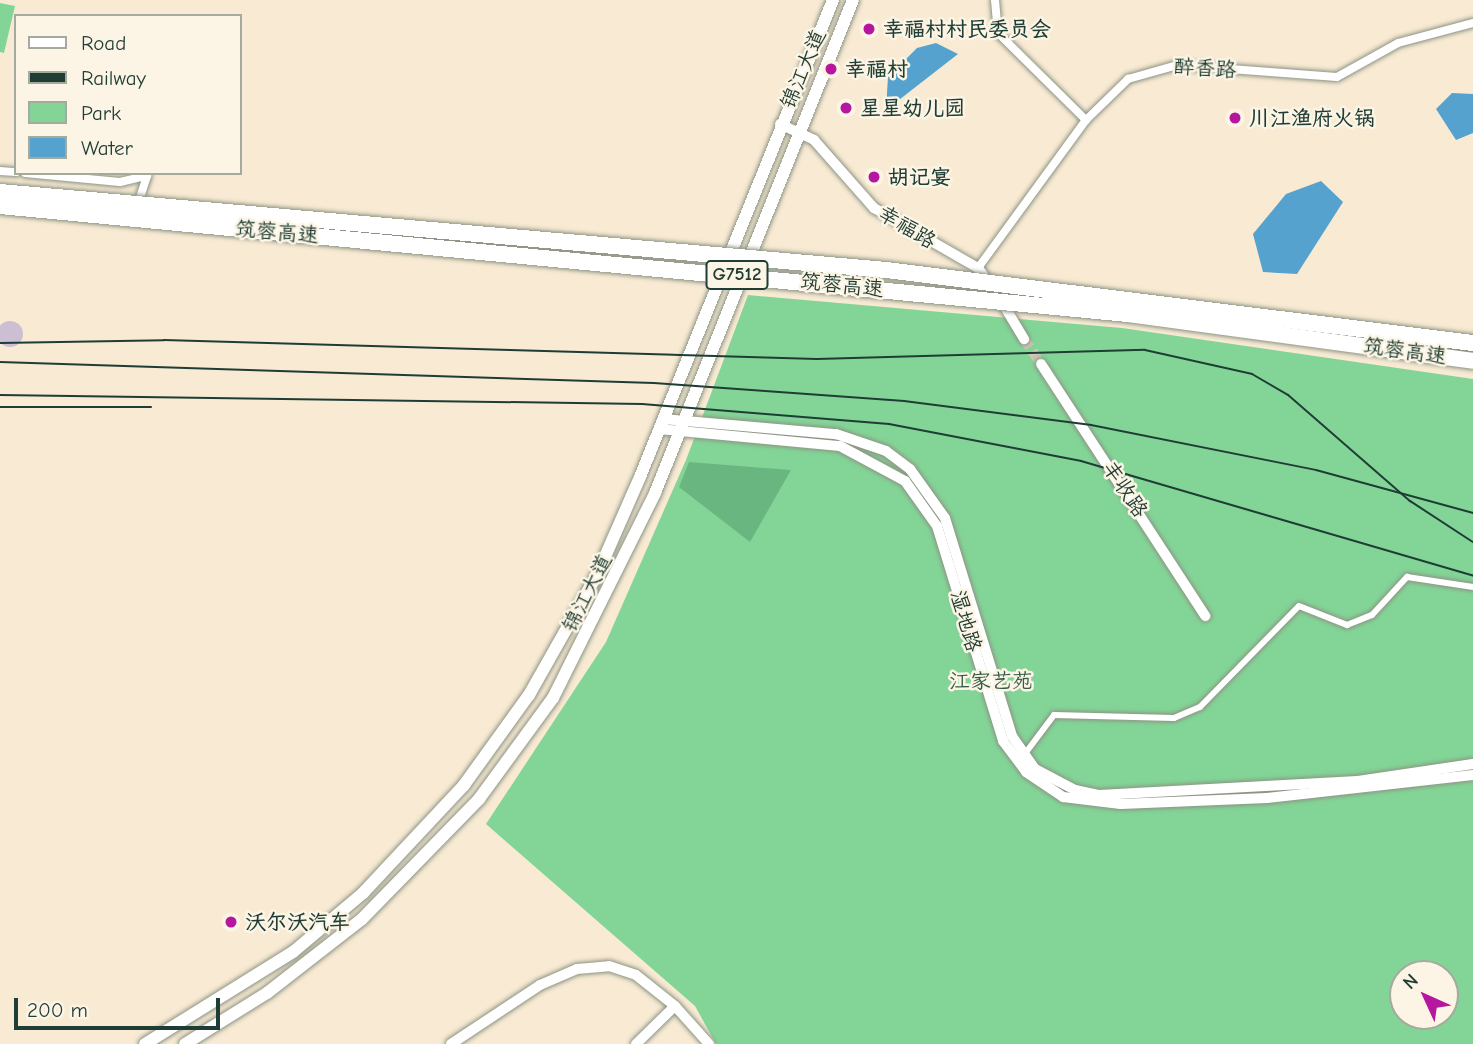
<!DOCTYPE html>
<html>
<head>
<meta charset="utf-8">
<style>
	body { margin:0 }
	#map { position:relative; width:1473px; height:1044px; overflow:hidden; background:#f8ead3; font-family:"Comic Neue","LXGW WenKai TC",sans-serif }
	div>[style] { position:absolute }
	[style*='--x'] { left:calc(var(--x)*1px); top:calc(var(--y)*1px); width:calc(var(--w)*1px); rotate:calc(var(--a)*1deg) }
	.industrial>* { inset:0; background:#ccbed3 }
	.round { border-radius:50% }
	.green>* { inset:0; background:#83d597 }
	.forest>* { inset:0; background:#6ab680 }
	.water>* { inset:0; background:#54a2cd }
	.tertiary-tunnel>* { height:10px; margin-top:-5px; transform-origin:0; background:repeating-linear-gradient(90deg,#cdc7b3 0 10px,transparent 0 15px) }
	.roads { filter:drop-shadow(0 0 2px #8c9484) drop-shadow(0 0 2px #8c9484) }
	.pedestrian>* { height:6px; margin:-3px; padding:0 3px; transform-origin:3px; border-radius:3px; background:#fff }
	.minor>* { height:8px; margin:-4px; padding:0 4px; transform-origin:4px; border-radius:4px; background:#fff }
	.tertiary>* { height:10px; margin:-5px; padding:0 5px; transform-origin:5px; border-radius:5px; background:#fff }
	.secondary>* { height:12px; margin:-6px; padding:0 6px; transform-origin:6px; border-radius:6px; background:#fff }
	.rail>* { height:2px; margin:-1px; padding:0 1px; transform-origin:1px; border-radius:1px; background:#1f3d34 }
	.bridges { filter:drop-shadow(0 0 2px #8c9484) drop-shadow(0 0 2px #8c9484) }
	.motorway-bridge>* { height:16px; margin:-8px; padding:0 8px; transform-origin:8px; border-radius:8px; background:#fff }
	.dots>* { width:19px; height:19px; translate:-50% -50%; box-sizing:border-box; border:4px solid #fcf5e5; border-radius:50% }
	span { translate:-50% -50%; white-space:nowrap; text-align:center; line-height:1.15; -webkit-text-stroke:5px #fcf5e5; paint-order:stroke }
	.shield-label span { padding:2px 5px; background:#fcf5e5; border:2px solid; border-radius:5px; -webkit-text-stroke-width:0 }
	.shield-label { font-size:19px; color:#1f3d34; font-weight:700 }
	.poi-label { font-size:21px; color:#1f3d34; font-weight:700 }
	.left { translate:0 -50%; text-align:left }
	.street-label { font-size:21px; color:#1f3d34 }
	.park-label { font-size:21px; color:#335b48 }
	.legend { position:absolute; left:14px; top:14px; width:228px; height:161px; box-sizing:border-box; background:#fcf5e5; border:2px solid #a4ab9e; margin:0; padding:9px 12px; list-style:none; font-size:21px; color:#1f3d34 }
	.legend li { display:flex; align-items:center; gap:14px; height:35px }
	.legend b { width:35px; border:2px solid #a4ab9e }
	.north { position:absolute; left:1389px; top:960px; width:70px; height:70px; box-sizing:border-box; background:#fcf5e5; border:2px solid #a4ab9e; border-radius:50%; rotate:315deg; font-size:19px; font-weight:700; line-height:28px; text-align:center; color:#1f3d34 }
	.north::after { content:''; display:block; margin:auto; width:24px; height:32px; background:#b5179e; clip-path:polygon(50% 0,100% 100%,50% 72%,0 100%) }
	.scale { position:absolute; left:14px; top:998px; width:206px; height:32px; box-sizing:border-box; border:4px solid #1f3d34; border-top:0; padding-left:9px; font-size:21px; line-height:24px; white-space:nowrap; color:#1f3d34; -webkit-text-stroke:5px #fcf5e5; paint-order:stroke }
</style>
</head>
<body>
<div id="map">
	<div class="industrial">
		<div class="round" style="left:-3px;top:321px;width:26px;height:26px"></div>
	</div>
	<div class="green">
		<div style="clip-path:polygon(0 3px,15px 6px,4px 53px,0 52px)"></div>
		<div style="clip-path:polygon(evenodd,748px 295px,1122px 328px,1473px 379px,1473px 1044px,716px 1044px,695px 1006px,486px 824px,606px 642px,686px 460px,748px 295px,1403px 974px,1445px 974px,1445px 1016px,1403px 1016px,1403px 974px)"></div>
	</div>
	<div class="forest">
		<div style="clip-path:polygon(689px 462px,791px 470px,750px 542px,679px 487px)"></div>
	</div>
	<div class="water">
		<div style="clip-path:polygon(936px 43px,958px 54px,886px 110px,888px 77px,917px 48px)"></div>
		<div style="clip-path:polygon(1452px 93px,1473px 94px,1473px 133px,1456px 140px,1436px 109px)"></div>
		<div style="clip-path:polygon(1321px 181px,1343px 202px,1297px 274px,1263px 272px,1253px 234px,1286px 194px)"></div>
	</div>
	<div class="tertiary-tunnel">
		<div style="--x:1024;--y:339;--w:30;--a:56"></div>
	</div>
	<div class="roads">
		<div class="pedestrian">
			<div style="--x:1024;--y:755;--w:50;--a:-53.1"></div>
			<div style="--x:1054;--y:715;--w:120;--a:1.4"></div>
			<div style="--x:1174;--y:718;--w:28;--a:-23"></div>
			<div style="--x:1200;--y:707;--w:141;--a:-45.6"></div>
			<div style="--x:1299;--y:606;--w:52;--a:21.6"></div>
			<div style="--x:1347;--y:625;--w:27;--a:-22"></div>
			<div style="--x:1372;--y:615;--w:52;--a:-47.4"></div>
			<div style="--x:1407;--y:577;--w:67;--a:8.6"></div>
		</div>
		<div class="minor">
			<div style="--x:995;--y:0;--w:33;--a:85"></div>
			<div style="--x:998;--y:33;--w:124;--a:44.7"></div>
			<div style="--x:0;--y:171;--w:16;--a:4"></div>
			<div style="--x:25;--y:173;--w:95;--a:5.4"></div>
			<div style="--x:120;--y:182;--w:28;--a:-13"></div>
			<div style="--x:147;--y:176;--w:32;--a:108"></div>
			<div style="--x:978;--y:268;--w:183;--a:-53.9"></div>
			<div style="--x:1086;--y:120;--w:59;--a:-44.3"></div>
			<div style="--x:1128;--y:79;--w:51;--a:-15.9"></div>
			<div style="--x:1177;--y:65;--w:160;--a:4.3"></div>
			<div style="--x:1337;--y:77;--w:70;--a:-29.1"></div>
			<div style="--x:1398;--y:43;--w:78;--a:-14.9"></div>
		</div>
		<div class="tertiary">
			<div style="--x:780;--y:124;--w:38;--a:25"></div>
			<div style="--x:814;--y:140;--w:91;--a:48.6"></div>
			<div style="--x:874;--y:208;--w:120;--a:30"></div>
			<div style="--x:978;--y:268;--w:22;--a:54"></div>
			<div style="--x:1000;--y:299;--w:47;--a:59"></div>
			<div style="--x:1041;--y:364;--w:301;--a:56.9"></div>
			<div style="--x:663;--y:419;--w:174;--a:5"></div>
			<div style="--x:836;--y:434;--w:53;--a:18.8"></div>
			<div style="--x:886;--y:451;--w:30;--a:37"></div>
			<div style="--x:910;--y:469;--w:60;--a:54.5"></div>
			<div style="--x:945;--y:518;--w:228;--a:72.9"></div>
			<div style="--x:1012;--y:736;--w:40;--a:55.1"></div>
			<div style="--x:1035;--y:769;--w:45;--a:27.7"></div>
			<div style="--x:1075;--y:790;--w:25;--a:12"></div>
			<div style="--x:1099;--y:795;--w:259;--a:-3.1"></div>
			<div style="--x:1358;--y:781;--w:116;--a:-8.4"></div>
			<div style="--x:659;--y:429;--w:182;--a:5.4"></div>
			<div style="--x:840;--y:446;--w:74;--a:28.3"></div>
			<div style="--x:905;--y:481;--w:55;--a:54.6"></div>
			<div style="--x:937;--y:526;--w:225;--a:72.9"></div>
			<div style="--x:1003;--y:741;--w:39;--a:53"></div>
			<div style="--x:1026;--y:772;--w:45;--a:34"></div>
			<div style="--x:1063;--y:797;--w:58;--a:6.9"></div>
			<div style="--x:1121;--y:804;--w:146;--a:-2.4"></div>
			<div style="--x:1267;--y:798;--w:207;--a:-6.4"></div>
			<div style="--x:451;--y:1044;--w:107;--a:-33.5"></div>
			<div style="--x:540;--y:985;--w:40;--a:-23.4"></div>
			<div style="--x:577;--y:969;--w:32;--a:-5"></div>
			<div style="--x:609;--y:966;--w:28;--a:18"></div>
			<div style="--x:636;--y:975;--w:50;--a:38.5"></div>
			<div style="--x:675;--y:1006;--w:51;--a:48.2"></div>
			<div style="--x:636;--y:1044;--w:54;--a:-44.3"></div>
		</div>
		<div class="secondary">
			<div style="--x:145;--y:1044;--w:174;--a:-31.9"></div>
			<div style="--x:293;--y:952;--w:92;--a:-40.1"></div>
			<div style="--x:363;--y:893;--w:148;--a:-46.9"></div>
			<div style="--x:464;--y:785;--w:111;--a:-54.2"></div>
			<div style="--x:529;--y:695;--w:138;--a:-60.5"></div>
			<div style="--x:597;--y:575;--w:107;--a:-66.3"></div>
			<div style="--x:640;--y:477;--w:515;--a:-67.97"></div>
			<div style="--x:185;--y:1044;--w:97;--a:-31.9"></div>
			<div style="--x:267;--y:993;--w:120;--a:-37.9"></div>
			<div style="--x:362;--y:919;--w:168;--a:-45.7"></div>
			<div style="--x:479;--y:799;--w:125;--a:-53.8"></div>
			<div style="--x:553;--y:698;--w:229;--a:-63.5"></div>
			<div style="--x:655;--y:493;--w:531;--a:-68.12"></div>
		</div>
	</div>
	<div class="rail">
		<div style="--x:0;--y:343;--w:164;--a:-1"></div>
		<div style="--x:164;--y:340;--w:653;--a:1.67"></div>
		<div style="--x:817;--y:359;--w:328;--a:-1.6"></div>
		<div style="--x:1145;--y:350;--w:110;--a:12.6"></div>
		<div style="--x:1252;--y:374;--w:42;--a:30.3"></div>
		<div style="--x:1288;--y:395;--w:162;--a:41"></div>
		<div style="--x:1410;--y:501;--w:75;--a:33.1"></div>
		<div style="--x:0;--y:362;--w:654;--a:1.84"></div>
		<div style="--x:654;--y:383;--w:251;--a:4.1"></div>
		<div style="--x:904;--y:401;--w:189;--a:7.3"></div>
		<div style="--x:1091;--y:425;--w:229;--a:11.3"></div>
		<div style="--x:1316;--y:470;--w:163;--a:15.3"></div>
		<div style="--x:0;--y:395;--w:642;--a:0.8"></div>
		<div style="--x:642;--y:404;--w:248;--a:4.6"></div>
		<div style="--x:889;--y:424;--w:196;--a:10.9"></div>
		<div style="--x:1081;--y:461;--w:409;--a:16.3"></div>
		<div style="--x:0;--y:407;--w:151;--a:0"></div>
	</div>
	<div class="bridges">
		<div class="motorway-bridge">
			<div style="--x:0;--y:192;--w:889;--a:5.03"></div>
			<div style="--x:886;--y:270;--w:592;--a:7.09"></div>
			<div style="--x:0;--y:206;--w:1132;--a:5.47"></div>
			<div style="--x:1127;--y:314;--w:349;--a:7.7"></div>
		</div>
	</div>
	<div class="dots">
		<div style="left:869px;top:29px;background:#b5179e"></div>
		<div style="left:831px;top:69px;background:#b5179e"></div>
		<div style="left:846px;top:108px;background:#b5179e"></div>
		<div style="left:1235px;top:118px;background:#b5179e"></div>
		<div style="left:874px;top:177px;background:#b5179e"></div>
		<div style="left:231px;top:922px;background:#b5179e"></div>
	</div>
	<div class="shield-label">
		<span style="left:737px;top:275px">G7512</span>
	</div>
	<div class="poi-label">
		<span class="left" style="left:883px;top:29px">幸福村村民委员会</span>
		<span class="left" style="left:845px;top:69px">幸福村</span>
		<span class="left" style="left:860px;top:108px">星星幼儿园</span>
		<span class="left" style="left:1249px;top:118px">川江渔府火锅</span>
		<span class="left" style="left:888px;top:177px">胡记宴</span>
		<span class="left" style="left:245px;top:922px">沃尔沃汽车</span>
	</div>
	<div class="street-label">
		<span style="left:1205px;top:68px;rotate:4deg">醉香路</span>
		<span style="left:803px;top:69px;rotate:-67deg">锦江大道</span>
		<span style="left:907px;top:227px;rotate:31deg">幸福路</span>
		<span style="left:277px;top:232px;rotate:5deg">筑蓉高速</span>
		<span style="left:842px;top:285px;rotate:6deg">筑蓉高速</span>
		<span style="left:1405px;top:351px;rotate:8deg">筑蓉高速</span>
		<span style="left:1125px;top:489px;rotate:56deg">丰收路</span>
		<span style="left:587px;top:593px;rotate:-63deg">锦江大道</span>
		<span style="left:966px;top:621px;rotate:74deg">湿地路</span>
	</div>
	<div class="park-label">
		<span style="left:991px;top:681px">江家艺苑</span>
	</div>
	<ul class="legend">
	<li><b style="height:9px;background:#fff"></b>Road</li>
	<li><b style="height:9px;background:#1f3d34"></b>Railway</li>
	<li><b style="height:19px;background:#83d597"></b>Park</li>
	<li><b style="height:19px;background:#54a2cd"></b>Water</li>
	</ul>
	<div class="north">N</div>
	<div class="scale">200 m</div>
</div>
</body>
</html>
